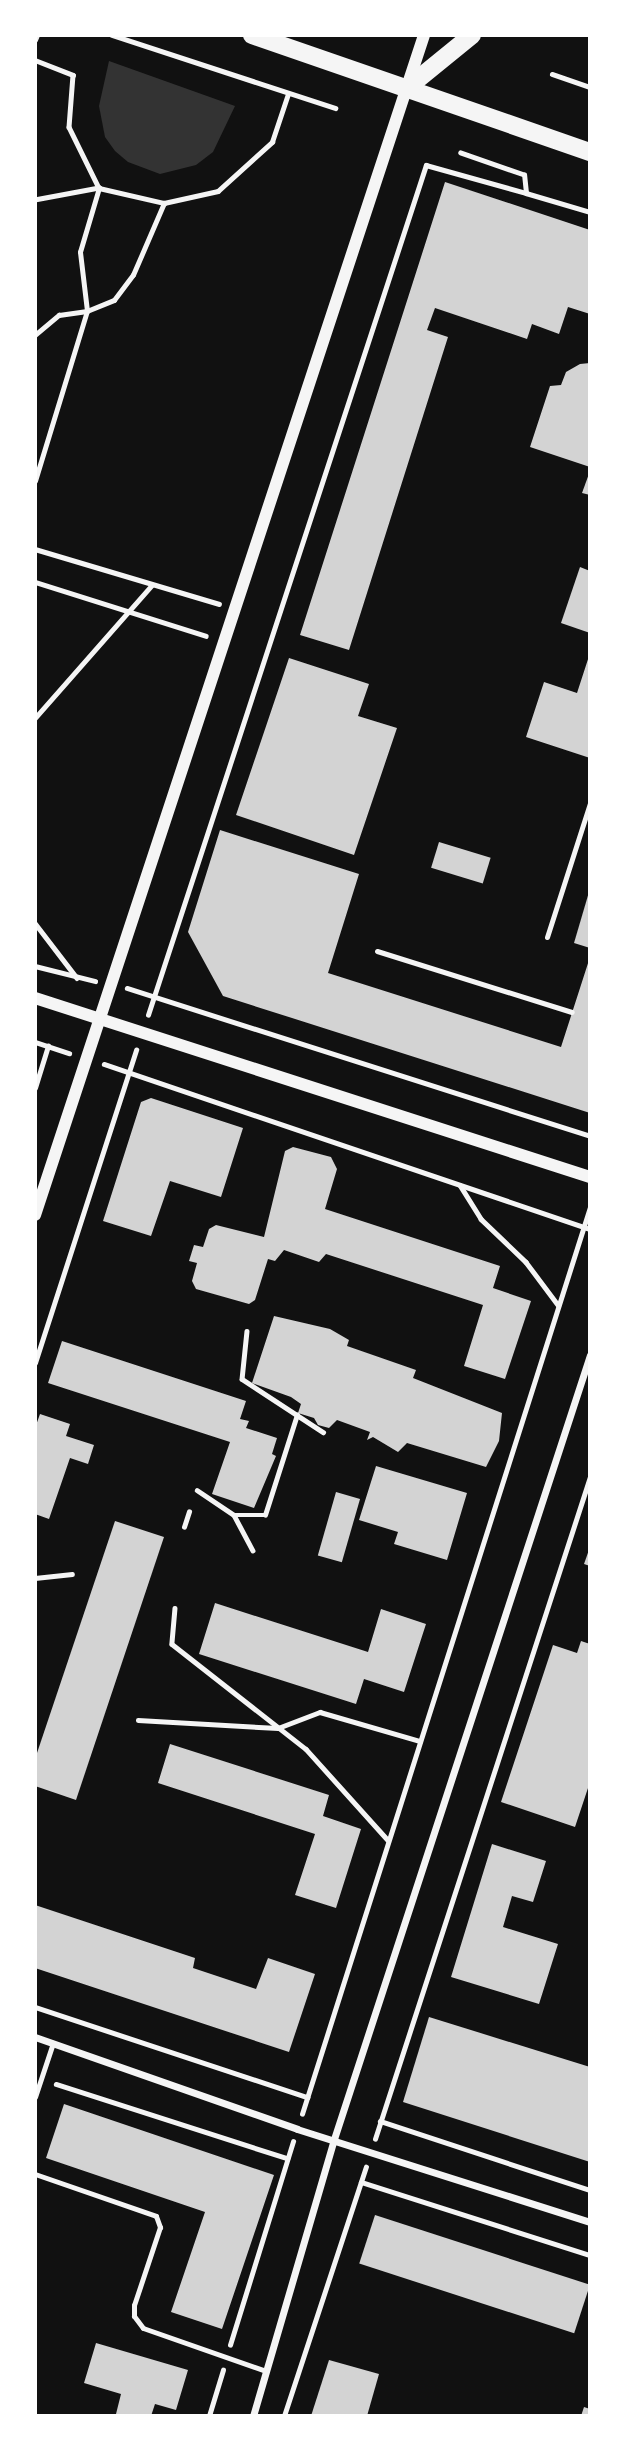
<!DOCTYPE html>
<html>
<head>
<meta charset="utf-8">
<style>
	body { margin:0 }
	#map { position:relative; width:625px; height:2451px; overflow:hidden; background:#111; font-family:"Fira Sans",sans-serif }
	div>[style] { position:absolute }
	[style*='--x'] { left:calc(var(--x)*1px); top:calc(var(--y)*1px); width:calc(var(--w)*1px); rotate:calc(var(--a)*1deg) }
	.water>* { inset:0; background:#333 }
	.building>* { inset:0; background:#d3d3d3; transform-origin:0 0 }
	.path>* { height:4.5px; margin:-2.25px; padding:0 2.25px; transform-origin:2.25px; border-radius:2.25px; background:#f5f5f5 }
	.service>* { height:5px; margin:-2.5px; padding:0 2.5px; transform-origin:2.5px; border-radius:2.5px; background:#f5f5f5 }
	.minor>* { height:7px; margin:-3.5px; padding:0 3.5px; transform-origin:3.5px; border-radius:3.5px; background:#f5f5f5 }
	.tertiary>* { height:12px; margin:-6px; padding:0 6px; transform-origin:6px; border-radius:6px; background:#f5f5f5 }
	.primary>* { height:18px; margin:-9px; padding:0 9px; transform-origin:9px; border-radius:9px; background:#f5f5f5 }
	span { translate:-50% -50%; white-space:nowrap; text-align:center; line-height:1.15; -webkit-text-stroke:5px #fff; paint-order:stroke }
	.frame { position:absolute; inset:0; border:37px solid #fff; pointer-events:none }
</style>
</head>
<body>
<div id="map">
	<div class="water">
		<div style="clip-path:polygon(109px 61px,235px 106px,213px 152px,196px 165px,160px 174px,128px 162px,115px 151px,105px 137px,99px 106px)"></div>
	</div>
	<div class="building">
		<div style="clip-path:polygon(445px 182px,590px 230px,590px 314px,568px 307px,559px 334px,532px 324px,527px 339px,435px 308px,427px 330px,448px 337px,349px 650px,300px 635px)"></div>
		<div style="clip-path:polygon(590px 363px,590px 467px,530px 447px,550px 386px,561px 385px,566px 372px,580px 364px)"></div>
		<div style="clip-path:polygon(590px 471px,590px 495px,582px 493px)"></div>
		<div style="clip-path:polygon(580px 567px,590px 571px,590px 633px,561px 623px)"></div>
		<div style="clip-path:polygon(590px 653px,590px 758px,526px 737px,544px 682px,577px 693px)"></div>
		<div style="clip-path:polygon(289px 658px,369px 684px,358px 716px,397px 728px,354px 855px,236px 815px)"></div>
		<div style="clip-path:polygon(220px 830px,359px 874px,328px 973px,561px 1047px,590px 957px,590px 1113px,223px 996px,188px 932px)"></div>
		<div style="left:439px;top:842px;width:54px;height:27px;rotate:17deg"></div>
		<div style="clip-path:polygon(589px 892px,590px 893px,590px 948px,574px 943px)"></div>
		<div style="clip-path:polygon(151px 1098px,243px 1128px,221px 1197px,170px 1181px,151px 1236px,103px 1221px,141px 1102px)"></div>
		<div style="clip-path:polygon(293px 1147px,331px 1157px,337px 1169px,325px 1209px,500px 1266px,493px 1288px,531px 1301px,505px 1379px,464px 1366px,483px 1305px,326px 1254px,319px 1262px,284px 1250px,275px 1261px,268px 1259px,255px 1300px,249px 1304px,196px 1289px,192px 1281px,197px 1263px,189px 1261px,194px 1245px,203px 1247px,209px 1229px,216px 1225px,264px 1237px,285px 1151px)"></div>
		<div style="clip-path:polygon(274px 1316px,330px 1329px,349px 1340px,347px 1346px,416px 1370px,413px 1378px,502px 1413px,499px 1441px,486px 1467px,407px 1443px,398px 1452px,373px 1437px,367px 1440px,370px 1432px,337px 1420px,329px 1428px,318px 1425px,314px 1418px,298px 1413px,301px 1404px,291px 1397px,252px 1383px)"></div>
		<div style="clip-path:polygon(62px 1341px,246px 1401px,240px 1419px,249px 1421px,246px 1428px,277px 1438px,272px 1454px,276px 1456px,254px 1508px,212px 1494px,230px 1442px,48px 1383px)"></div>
		<div style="clip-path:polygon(40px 1414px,70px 1424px,66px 1436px,94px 1445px,88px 1464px,70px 1458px,49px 1519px,35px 1514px,35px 1428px)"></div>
		<div style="clip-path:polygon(376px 1466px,467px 1493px,447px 1560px,394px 1544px,398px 1532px,359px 1520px)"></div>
		<div style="left:336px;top:1492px;width:25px;height:66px;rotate:16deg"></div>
		<div style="clip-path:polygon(115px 1521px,164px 1537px,76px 1800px,35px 1786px,35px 1759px)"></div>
		<div style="clip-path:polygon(590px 1547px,590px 1566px,584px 1564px)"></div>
		<div style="clip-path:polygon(215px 1603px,368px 1652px,381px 1609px,426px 1624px,404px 1692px,364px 1679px,356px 1704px,199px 1654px)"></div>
		<div style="clip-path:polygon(581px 1641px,590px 1644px,590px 1782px,575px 1827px,501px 1802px,553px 1645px,577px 1653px)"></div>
		<div style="clip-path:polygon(170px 1744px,329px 1795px,323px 1816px,361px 1829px,336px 1908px,295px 1895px,315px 1834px,158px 1783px)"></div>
		<div style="clip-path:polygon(492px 1844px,546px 1861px,533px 1902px,512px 1896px,503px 1927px,558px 1944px,539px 2004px,451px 1977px)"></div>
		<div style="clip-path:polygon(35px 1905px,195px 1958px,193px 1968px,256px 1989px,268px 1958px,315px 1974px,289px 2052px,35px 1968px)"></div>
		<div style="clip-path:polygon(429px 2017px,590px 2067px,590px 2162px,403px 2102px)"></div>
		<div style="clip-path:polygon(64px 2104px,274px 2175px,222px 2329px,171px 2312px,205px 2212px,46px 2158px)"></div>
		<div style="left:375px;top:2215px;width:226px;height:51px;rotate:18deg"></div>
		<div style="clip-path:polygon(96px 2343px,188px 2370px,176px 2410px,155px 2404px,151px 2416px,116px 2414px,121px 2394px,84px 2383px)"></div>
		<div style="clip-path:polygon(329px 2360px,379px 2374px,367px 2416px,311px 2416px)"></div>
		<div style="clip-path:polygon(584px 2407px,590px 2409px,590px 2416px,581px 2416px)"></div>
	</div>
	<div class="path">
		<div style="--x:112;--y:35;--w:235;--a:18.1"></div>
		<div style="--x:35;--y:40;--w:5;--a:-68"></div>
		<div style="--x:35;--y:60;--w:41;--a:21.5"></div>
		<div style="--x:73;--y:75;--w:52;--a:94.4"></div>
		<div style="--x:69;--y:127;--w:68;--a:63.8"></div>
		<div style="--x:99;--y:188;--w:65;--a:169.4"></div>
		<div style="--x:552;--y:74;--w:40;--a:18.9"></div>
		<div style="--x:526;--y:193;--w:67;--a:16.5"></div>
		<div style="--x:35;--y:335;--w:31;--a:-40"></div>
		<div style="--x:59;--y:315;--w:28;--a:-8"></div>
		<div style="--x:87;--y:311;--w:59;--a:-96.8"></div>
		<div style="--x:80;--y:252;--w:67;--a:-73.5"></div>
		<div style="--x:99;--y:188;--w:67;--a:13"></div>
		<div style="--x:164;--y:203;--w:55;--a:-12.5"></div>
		<div style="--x:218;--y:191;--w:73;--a:-42.2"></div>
		<div style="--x:272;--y:142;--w:51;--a:-71.6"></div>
		<div style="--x:35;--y:481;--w:178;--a:-73"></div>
		<div style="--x:87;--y:311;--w:29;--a:-22"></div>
		<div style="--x:114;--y:300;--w:31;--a:-53"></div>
		<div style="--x:133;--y:275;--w:78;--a:-66.7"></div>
		<div style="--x:35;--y:549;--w:192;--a:16.6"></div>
		<div style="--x:35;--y:582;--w:179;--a:17.5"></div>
		<div style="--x:35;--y:718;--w:177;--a:-48.7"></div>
		<div style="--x:35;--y:923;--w:69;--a:52.6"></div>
		<div style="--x:35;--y:966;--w:62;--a:14"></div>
		<div style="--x:127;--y:988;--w:486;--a:17.7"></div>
		<div style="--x:148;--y:1015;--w:894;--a:-71.89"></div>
		<div style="--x:426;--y:165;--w:104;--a:15.6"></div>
		<div style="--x:526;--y:193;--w:18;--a:-96"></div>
		<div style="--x:524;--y:175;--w:67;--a:-160.8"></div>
		<div style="--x:35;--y:1042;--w:36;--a:18"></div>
		<div style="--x:104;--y:1064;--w:513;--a:18.75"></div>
		<div style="--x:35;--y:1088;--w:44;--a:-72.8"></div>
		<div style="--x:460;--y:1185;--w:40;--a:58"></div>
		<div style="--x:481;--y:1219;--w:62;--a:43.7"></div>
		<div style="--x:526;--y:1262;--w:54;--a:53.3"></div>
		<div style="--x:247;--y:1331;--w:48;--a:95.9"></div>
		<div style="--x:242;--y:1379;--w:97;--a:33.2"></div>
		<div style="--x:35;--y:1363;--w:329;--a:-72.1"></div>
		<div style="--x:197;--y:1490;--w:45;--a:34"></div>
		<div style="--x:234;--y:1515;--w:40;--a:62"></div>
		<div style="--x:234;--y:1515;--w:31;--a:0"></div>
		<div style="--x:265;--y:1515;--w:105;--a:-72.3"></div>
		<div style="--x:184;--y:1527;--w:16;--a:-72"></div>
		<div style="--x:35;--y:1578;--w:37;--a:-6"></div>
		<div style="--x:175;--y:1608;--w:36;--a:95"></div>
		<div style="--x:172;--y:1644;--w:170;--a:38.1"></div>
		<div style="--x:306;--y:1749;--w:122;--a:48"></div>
		<div style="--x:138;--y:1720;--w:140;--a:3.3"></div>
		<div style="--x:278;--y:1728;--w:45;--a:-20.9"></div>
		<div style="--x:320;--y:1712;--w:104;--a:16.2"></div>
		<div style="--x:35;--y:2007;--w:287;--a:18.3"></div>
		<div style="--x:56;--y:2084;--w:243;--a:17.8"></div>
		<div style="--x:302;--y:2114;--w:952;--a:-72.38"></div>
		<div style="--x:380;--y:2121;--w:221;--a:18.2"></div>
		<div style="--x:375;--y:2139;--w:696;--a:-72.01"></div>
		<div style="--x:361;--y:2182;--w:240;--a:17.7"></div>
		<div style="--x:230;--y:2345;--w:213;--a:-72.8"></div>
		<div style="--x:209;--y:2416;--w:48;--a:-73.1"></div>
		<div style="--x:284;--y:2416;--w:262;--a:-71.8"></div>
	</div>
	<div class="service">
		<div style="--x:547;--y:937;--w:141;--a:-72.2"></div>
		<div style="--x:377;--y:951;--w:204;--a:17.4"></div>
		<div style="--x:35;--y:2097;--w:57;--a:-71.6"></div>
		<div style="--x:35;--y:2174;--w:128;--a:19.1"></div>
		<div style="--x:156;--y:2216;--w:12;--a:70"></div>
		<div style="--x:160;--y:2227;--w:82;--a:108.4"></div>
		<div style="--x:134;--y:2305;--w:11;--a:90"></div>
		<div style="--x:134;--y:2316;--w:15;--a:53"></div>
		<div style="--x:143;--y:2328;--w:130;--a:19.3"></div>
	</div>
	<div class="minor">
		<div style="--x:35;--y:2037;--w:278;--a:19.3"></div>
		<div style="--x:297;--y:2129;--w:307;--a:17.6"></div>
		<div style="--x:253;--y:2416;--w:289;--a:-73.7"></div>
		<div style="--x:334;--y:2139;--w:825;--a:-71.92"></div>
	</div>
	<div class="tertiary">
		<div style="--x:35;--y:998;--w:583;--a:17.88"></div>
		<div style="--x:35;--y:1215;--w:1242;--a:-71.75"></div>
	</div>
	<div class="primary">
		<div style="--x:252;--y:35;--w:358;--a:19.1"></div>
		<div style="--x:407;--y:88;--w:84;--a:-39.2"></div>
	</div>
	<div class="frame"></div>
</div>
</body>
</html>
